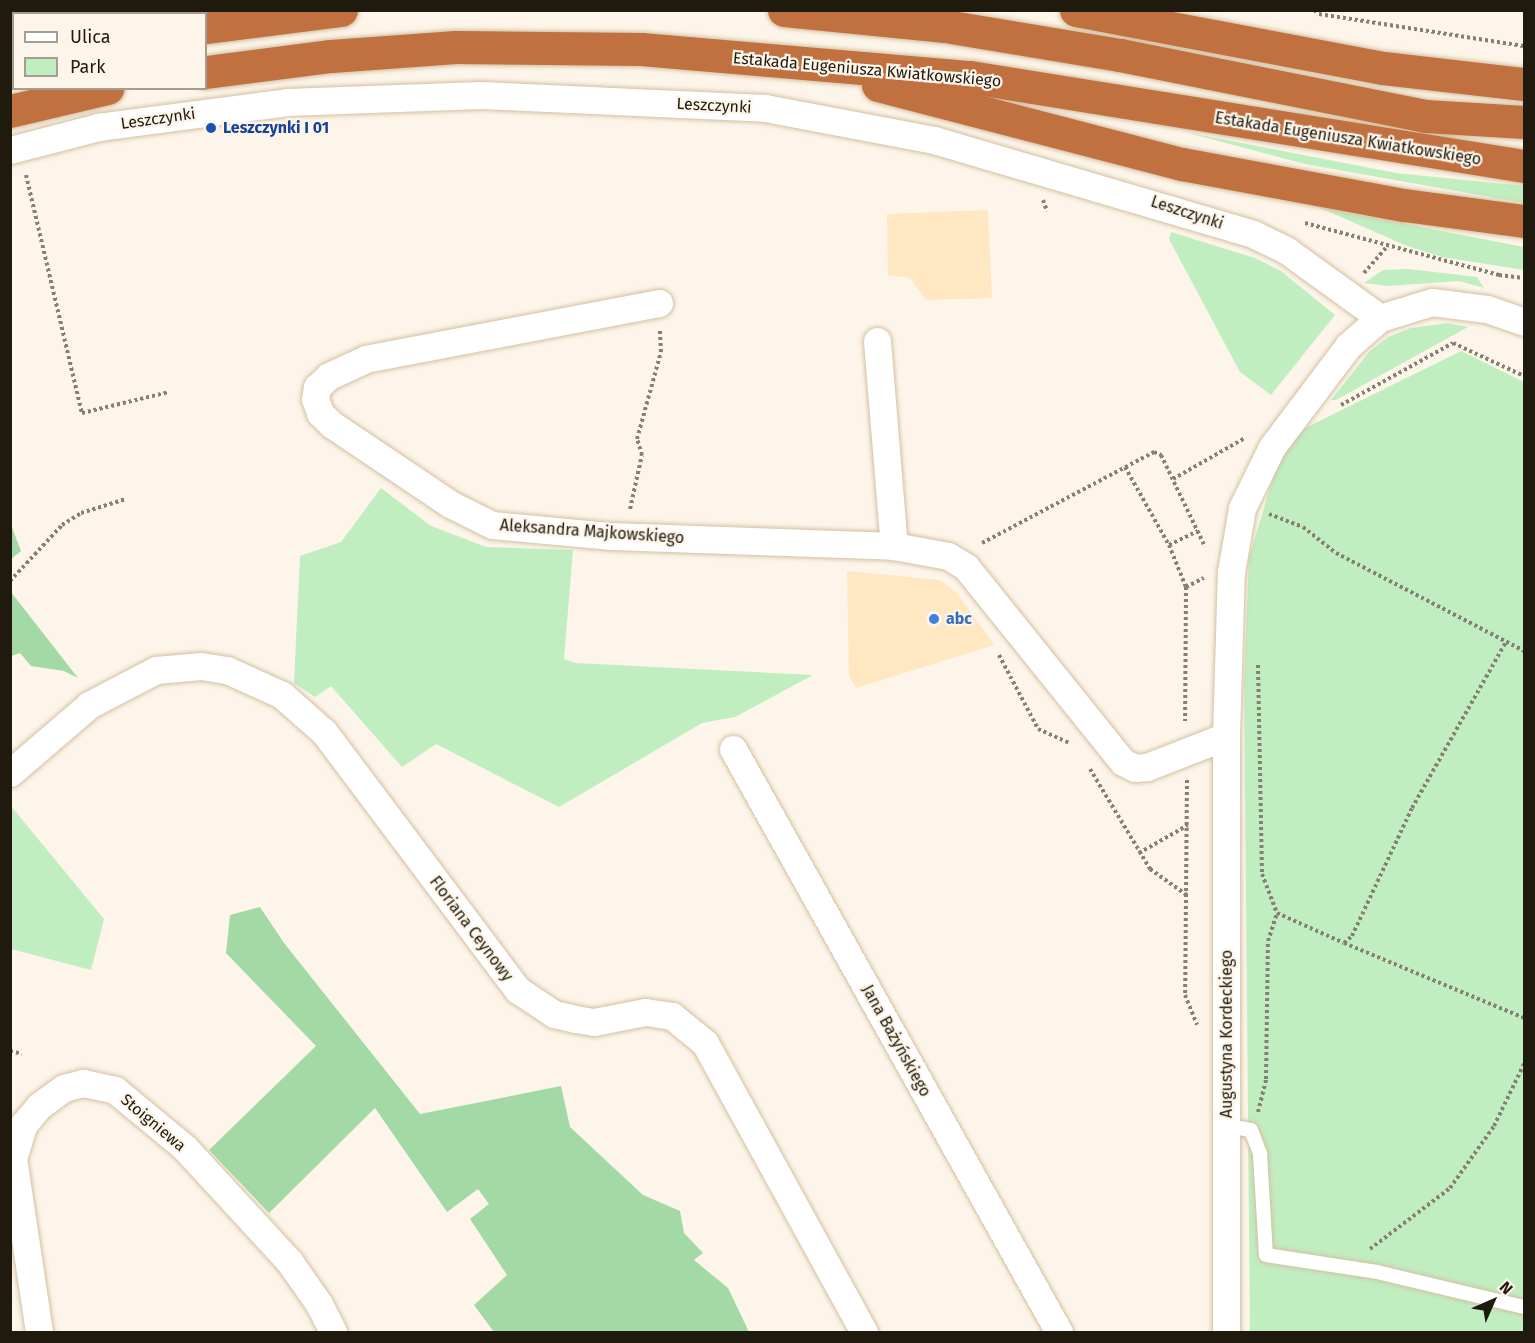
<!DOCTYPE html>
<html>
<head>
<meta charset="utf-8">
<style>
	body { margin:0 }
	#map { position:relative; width:1535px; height:1343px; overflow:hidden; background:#fdf5e9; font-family:"Fira Sans",sans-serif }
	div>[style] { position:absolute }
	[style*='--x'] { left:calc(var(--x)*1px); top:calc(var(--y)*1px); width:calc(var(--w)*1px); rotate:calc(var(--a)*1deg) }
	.built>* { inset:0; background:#ffe7c1 }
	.green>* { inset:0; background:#c0eec1 }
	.forest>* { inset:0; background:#a3d9a4 }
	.path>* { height:4px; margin-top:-2px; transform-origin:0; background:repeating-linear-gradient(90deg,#867f74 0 3px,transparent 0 6px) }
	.roads { filter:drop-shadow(0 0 2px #d3c0a2) drop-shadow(0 0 2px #d3c0a2) }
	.lane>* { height:14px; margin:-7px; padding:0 7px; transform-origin:7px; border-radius:7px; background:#fff }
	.street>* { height:27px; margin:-13.5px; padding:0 13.5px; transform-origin:13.5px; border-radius:13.5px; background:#fff }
	.highway>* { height:33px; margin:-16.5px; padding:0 16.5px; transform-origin:16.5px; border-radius:16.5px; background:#c1703f }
	.dots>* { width:16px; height:16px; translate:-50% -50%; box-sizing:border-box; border:3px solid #fdf5e9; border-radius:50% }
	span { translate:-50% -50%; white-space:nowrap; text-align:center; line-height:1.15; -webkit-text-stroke:4.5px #fdf5e9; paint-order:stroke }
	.street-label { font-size:16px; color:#1f190e }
	.transit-label { font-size:16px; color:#164399; font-weight:700 }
	.left { translate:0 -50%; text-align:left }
	.shop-label { font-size:16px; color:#366cbe; font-weight:700 }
	.frame { position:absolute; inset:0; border:12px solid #1f190e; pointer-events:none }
	.legend { position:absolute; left:12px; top:12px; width:195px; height:78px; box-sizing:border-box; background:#fdf5e9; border:2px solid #a49d91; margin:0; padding:8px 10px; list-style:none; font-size:18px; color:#1f190e }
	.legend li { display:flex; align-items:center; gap:12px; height:30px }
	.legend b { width:30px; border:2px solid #a49d91 }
	.north { position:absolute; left:1463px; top:1271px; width:60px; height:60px; -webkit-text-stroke:4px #fdf5e9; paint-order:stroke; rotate:45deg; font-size:16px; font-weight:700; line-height:24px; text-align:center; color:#1f190e }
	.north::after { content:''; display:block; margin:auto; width:21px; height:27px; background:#1f190e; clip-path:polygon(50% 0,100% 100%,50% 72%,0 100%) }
</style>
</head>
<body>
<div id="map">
	<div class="built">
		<div style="clip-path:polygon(988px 210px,992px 298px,926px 300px,910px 278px,888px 275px,887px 214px)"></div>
		<div style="clip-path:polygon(847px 571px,940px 580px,957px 593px,994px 645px,856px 688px,849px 676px)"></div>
	</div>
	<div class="green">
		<div style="clip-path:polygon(1185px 132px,1396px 173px,1524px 186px,1524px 203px,1305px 164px)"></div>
		<div style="clip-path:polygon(1318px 207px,1524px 247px,1524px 270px,1442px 257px,1407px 246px)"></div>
		<div style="clip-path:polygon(1171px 232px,1255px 258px,1281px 271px,1335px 315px,1271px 395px,1240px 372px,1169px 239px)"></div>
		<div style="clip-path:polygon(1408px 269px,1477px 277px,1484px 288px,1459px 281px,1387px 286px,1364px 283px,1383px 270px)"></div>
		<div style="clip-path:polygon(1447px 323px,1468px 327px,1336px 400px,1331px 400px,1369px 352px,1388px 337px,1411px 328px)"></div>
		<div style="clip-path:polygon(1461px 351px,1524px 382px,1524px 1332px,1250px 1332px,1244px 684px,1249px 558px,1285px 438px)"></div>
		<div style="clip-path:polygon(381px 488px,431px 526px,486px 547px,573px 550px,564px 659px,576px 663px,813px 675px,735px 717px,702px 723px,559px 807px,436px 744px,402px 767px,331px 686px,315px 697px,294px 683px,300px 556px,341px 542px)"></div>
		<div style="clip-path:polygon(10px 805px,104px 919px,91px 970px,11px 949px)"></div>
	</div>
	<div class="forest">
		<div style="clip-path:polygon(11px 525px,21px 551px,11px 559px,10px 559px)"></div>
		<div style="clip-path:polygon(10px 592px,11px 592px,78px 678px,64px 671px,31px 666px,20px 653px,11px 656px)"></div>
		<div style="clip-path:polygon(260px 907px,284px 943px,420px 1114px,561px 1086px,570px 1127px,643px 1195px,680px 1211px,684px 1233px,703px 1253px,694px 1260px,728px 1288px,749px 1332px,494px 1332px,474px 1305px,507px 1275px,470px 1219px,489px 1204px,478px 1189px,447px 1212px,375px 1108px,269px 1213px,209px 1150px,316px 1046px,226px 953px,230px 915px)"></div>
	</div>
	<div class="path">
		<div style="--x:1314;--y:10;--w:6;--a:39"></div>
		<div style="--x:1319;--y:14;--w:207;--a:8.9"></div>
		<div style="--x:26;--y:175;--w:244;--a:76.8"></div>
		<div style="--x:82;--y:413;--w:89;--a:-13.6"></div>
		<div style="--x:1043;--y:200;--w:12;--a:70"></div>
		<div style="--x:1305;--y:223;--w:201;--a:15"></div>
		<div style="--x:1499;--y:275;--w:25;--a:7"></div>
		<div style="--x:1364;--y:273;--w:35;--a:-49"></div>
		<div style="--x:1341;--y:405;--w:128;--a:-29"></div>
		<div style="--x:1453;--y:343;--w:78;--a:24.9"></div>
		<div style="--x:1125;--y:467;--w:90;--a:60.6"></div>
		<div style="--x:1169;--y:545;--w:45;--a:68"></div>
		<div style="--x:1186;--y:587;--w:134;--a:90.4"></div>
		<div style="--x:1173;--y:479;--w:83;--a:-29.7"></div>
		<div style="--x:630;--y:509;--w:55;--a:-77.5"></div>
		<div style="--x:642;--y:455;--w:17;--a:-107"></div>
		<div style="--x:637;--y:439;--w:90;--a:-74.6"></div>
		<div style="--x:661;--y:352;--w:22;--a:-93"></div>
		<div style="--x:1269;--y:514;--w:36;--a:21"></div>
		<div style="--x:1303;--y:527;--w:42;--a:38.2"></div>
		<div style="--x:1336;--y:553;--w:212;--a:27.5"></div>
		<div style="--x:982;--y:543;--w:195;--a:-27.9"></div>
		<div style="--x:1154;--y:452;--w:8;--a:23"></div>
		<div style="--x:1161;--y:455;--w:102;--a:64.4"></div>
		<div style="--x:1169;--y:545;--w:32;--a:-26"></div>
		<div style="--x:10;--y:581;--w:76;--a:-47.1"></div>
		<div style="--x:62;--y:525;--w:22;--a:-32"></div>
		<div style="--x:81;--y:513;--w:47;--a:-17.3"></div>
		<div style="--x:1186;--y:587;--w:20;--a:-27"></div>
		<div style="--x:999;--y:655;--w:84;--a:62.2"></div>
		<div style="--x:1038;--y:729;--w:35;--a:24"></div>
		<div style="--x:1258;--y:665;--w:209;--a:88.9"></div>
		<div style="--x:1262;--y:874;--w:42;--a:69"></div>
		<div style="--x:1090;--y:769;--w:117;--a:59"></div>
		<div style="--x:1150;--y:869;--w:47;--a:35.4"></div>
		<div style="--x:1187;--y:780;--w:215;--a:90.5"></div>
		<div style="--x:1185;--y:995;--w:32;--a:68"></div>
		<div style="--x:1139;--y:853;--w:56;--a:-29.7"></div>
		<div style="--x:1344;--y:943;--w:195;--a:22.6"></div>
		<div style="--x:10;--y:1051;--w:12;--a:14"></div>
		<div style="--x:1258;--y:1112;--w:34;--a:-76"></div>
		<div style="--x:1266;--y:1079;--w:138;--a:-89.2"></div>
		<div style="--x:1268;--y:941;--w:29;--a:-72"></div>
		<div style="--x:1277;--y:913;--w:73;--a:24.1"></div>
		<div style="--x:1344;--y:943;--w:11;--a:-41"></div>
		<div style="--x:1352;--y:936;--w:141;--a:-64.9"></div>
		<div style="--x:1412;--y:808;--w:191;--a:-60.5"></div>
		<div style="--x:1370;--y:1249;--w:101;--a:-37.3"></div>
		<div style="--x:1450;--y:1188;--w:76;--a:-54.6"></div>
		<div style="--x:1494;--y:1126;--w:69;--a:-64.2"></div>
	</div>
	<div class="roads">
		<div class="lane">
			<div style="--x:1228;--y:1126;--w:23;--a:10"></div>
			<div style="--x:1251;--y:1130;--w:26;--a:69"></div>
			<div style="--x:1260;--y:1154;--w:101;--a:86.6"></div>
			<div style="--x:1266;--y:1255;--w:112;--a:8.7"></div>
			<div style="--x:1377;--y:1272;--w:151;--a:13.4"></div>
		</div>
		<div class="street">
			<div style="--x:10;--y:150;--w:91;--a:-14.6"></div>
			<div style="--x:98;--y:127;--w:191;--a:-7.5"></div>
			<div style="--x:287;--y:102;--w:194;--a:-2.1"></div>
			<div style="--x:481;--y:95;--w:284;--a:2.6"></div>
			<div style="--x:765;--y:108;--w:172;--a:10.7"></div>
			<div style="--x:934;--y:140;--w:333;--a:16.4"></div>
			<div style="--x:1253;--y:234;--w:37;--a:26"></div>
			<div style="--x:1286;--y:250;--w:116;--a:35.9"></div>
			<div style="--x:659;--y:303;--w:298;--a:169.2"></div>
			<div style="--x:366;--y:359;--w:41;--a:155.3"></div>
			<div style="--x:329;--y:376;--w:16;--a:137"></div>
			<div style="--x:317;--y:387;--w:12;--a:99"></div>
			<div style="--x:315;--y:399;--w:15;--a:70"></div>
			<div style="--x:320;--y:413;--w:16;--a:45"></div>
			<div style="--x:331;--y:424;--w:143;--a:33.9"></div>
			<div style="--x:450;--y:504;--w:47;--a:26.6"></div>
			<div style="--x:492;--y:525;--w:120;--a:5.3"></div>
			<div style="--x:611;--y:536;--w:283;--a:2"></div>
			<div style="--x:894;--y:546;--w:55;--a:10.5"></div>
			<div style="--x:948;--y:556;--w:21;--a:31"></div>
			<div style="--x:966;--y:567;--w:250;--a:51.2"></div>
			<div style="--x:1123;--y:762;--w:13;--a:27"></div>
			<div style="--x:1135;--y:768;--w:12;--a:-5"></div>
			<div style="--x:1147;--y:767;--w:85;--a:-21.4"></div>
			<div style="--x:877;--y:341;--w:206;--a:85.3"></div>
			<div style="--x:733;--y:749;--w:668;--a:60.79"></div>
			<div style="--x:10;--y:773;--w:104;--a:-40.7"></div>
			<div style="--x:89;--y:705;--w:76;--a:-27.6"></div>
			<div style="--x:156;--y:670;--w:45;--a:-5.1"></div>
			<div style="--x:201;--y:666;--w:26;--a:9"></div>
			<div style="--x:227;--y:670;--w:60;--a:24.4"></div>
			<div style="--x:282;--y:695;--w:56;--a:41.4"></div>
			<div style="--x:324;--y:732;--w:323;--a:53.1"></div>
			<div style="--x:518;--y:990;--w:43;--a:33.7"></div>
			<div style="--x:554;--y:1014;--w:22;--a:13"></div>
			<div style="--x:575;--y:1019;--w:19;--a:9"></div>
			<div style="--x:594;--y:1022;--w:52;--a:-11.1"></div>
			<div style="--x:645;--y:1012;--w:27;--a:8"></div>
			<div style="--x:672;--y:1016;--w:43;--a:39.3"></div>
			<div style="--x:705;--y:1043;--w:330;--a:61.2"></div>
			<div style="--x:39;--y:1332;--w:175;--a:-98.5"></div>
			<div style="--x:13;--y:1159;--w:37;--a:-73"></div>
			<div style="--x:24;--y:1124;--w:23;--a:-50"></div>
			<div style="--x:39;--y:1106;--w:31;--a:-36"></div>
			<div style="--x:64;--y:1088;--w:20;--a:-15"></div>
			<div style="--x:83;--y:1083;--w:33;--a:12"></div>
			<div style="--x:115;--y:1090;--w:91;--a:39.6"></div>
			<div style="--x:185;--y:1148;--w:154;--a:47.4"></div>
			<div style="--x:289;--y:1261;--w:52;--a:55.1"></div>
			<div style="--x:319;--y:1304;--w:31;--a:63"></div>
			<div style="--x:1226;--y:1332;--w:596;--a:-90"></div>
			<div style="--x:1226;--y:736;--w:164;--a:-88.3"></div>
			<div style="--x:1231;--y:572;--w:65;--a:-80.2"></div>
			<div style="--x:1242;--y:508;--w:68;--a:-63.8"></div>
			<div style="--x:1272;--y:447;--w:126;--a:-53"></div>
			<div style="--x:1348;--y:346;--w:43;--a:-41.2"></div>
			<div style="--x:1380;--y:318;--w:54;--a:-17.1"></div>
			<div style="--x:1432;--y:302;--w:55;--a:7.3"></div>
			<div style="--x:1487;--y:309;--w:39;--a:19"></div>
		</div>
		<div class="highway">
			<div style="--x:784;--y:10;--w:162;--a:5.7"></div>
			<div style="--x:945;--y:26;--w:177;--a:9.4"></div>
			<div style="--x:1120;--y:55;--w:311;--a:11.3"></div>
			<div style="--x:1425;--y:116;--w:99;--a:3.5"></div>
			<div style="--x:1076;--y:10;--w:312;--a:10.7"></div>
			<div style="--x:1383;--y:68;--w:142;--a:6.5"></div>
			<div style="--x:206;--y:27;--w:136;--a:-7.2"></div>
			<div style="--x:10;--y:64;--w:4;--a:-14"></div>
			<div style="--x:206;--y:72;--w:126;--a:-7.3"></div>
			<div style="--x:331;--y:56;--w:125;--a:-4.1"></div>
			<div style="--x:456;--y:47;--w:185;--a:0.6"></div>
			<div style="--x:641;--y:49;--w:330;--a:4.9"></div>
			<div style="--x:970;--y:77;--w:561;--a:9.13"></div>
			<div style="--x:878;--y:85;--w:314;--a:14.6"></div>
			<div style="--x:1182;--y:164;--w:226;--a:10.5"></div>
			<div style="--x:1404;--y:205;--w:121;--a:7.6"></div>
			<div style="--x:10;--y:111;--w:100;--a:-13.3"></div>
		</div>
	</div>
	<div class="dots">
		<div style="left:211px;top:128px;background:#1a4fb4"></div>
		<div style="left:934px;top:619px;background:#3f7fe0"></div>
	</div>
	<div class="street-label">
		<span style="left:867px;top:70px;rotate:5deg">Estakada Eugeniusza Kwiatkowskiego</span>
		<span style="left:714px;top:106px;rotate:3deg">Leszczynki</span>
		<span style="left:158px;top:119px;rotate:-8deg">Leszczynki</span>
		<span style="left:1348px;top:139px;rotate:9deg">Estakada Eugeniusza Kwiatkowskiego</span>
		<span style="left:1187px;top:213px;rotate:18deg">Leszczynki</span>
		<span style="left:592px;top:532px;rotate:4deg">Aleksandra Majkowskiego</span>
		<span style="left:471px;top:929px;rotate:53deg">Floriana Ceynowy</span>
		<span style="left:1227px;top:1034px;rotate:-90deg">Augustyna Kordeckiego</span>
		<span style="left:896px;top:1041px;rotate:61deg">Jana Bażyńskiego</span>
		<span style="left:153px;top:1123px;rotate:40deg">Stoigniewa</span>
	</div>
	<div class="transit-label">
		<span class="left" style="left:223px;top:128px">Leszczynki I 01</span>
	</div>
	<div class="shop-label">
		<span class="left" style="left:946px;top:619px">abc</span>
	</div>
	<div class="frame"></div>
	<ul class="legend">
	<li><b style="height:8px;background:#fff"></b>Ulica</li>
	<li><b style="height:16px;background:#c0eec1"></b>Park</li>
	</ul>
	<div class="north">N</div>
</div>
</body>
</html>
